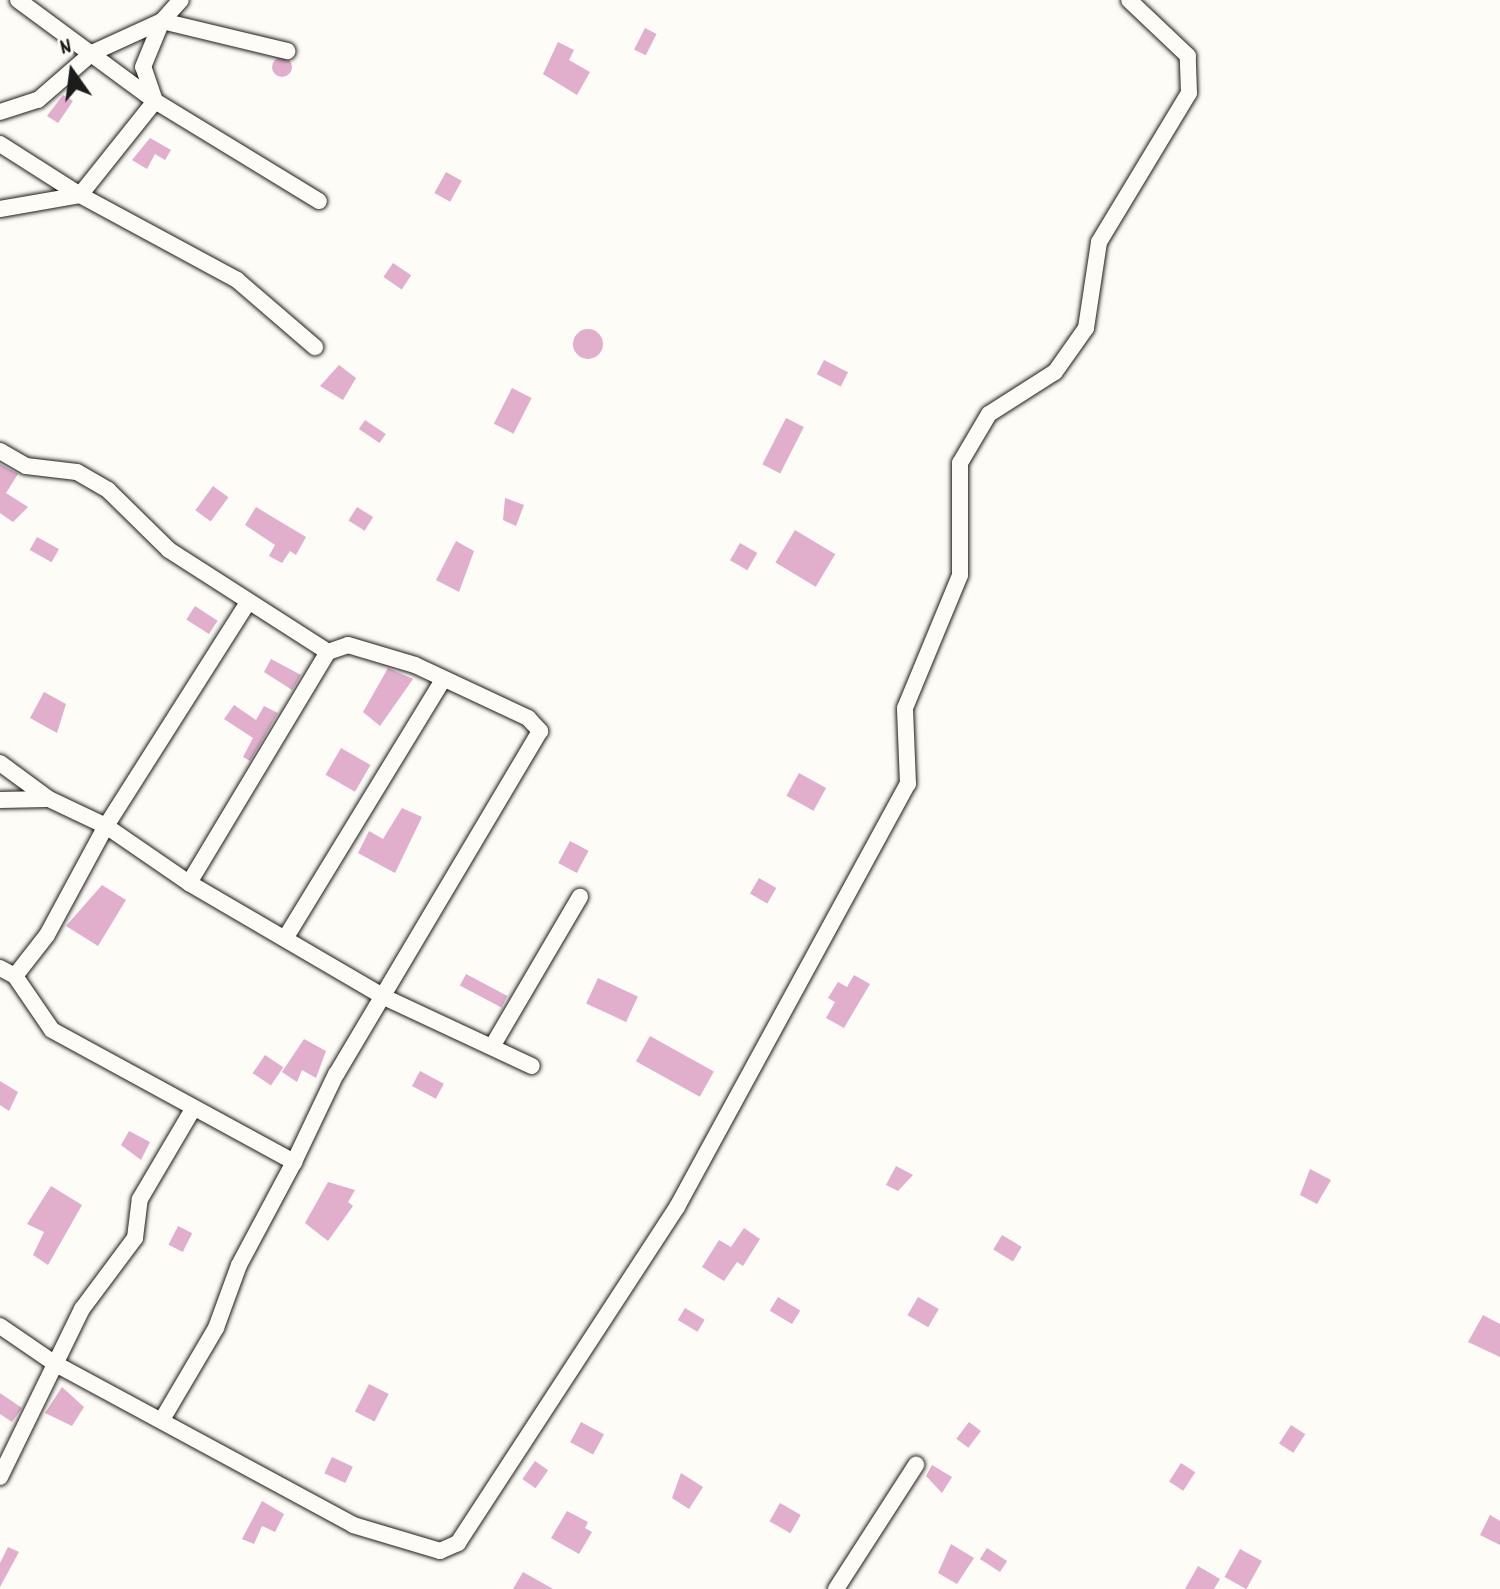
<!DOCTYPE html>
<html>
<head>
<meta charset="utf-8">
<style>
	body { margin:0 }
	#map { position:relative; width:1500px; height:1589px; overflow:hidden; background:#fdfcf7; font-family:Dekko,sans-serif }
	div>[style] { position:absolute }
	[style*='--x'] { left:calc(var(--x)*1px); top:calc(var(--y)*1px); width:calc(var(--w)*1px); rotate:calc(var(--a)*1deg) }
	.building>* { inset:0; background:#e1afcc; transform-origin:0 0 }
	.round { border-radius:50% }
	.roads { filter:drop-shadow(0 0 2px #1c1c1c) drop-shadow(0 0 2px #1c1c1c) }
	.street>* { height:16px; margin:-8px; padding:0 8px; transform-origin:8px; border-radius:8px; background:#fdfcf7 }
	span { translate:-50% -50%; white-space:nowrap; text-align:center; line-height:1.15; -webkit-text-stroke:7px #fdfcf7; paint-order:stroke }
	.north { position:absolute; left:32px; top:32px; width:80px; height:80px; -webkit-text-stroke:6px #fdfcf7; paint-order:stroke; rotate:346deg; font-size:22px; font-weight:700; line-height:32px; text-align:center; color:#1c1c1c }
	.north::after { content:''; display:block; margin:auto; width:28px; height:36px; background:#1c1c1c; clip-path:polygon(50% 0,100% 100%,50% 72%,0 100%) }
</style>
</head>
<body>
<div id="map">
	<div class="building">
		<div style="left:645px;top:28px;width:13px;height:24px;rotate:27deg"></div>
		<div style="clip-path:polygon(558px 42px,574px 50px,569px 60px,590px 72px,577px 95px,543px 74px)"></div>
		<div class="round" style="left:272px;top:57px;width:20px;height:20px"></div>
		<div style="clip-path:polygon(63px 95px,73px 101px,58px 123px,47px 116px)"></div>
		<div style="clip-path:polygon(150px 138px,171px 150px,165px 160px,155px 154px,147px 169px,132px 160px)"></div>
		<div style="left:446px;top:172px;width:18px;height:24px;rotate:29deg"></div>
		<div style="left:393px;top:263px;width:22px;height:17px;rotate:34deg"></div>
		<div class="round" style="left:573px;top:329px;width:30px;height:30px"></div>
		<div style="left:824px;top:360px;width:27px;height:16px;rotate:27deg"></div>
		<div style="clip-path:polygon(339px 365px,356px 378px,343px 400px,320px 386px)"></div>
		<div style="left:512px;top:388px;width:22px;height:40px;rotate:27deg"></div>
		<div style="left:786px;top:418px;width:20px;height:52px;rotate:27deg"></div>
		<div style="left:365px;top:420px;width:25px;height:11px;rotate:34deg"></div>
		<div style="clip-path:polygon(0 464px,18px 474px,6px 493px,28px 507px,13px 522px,0 513px)"></div>
		<div style="left:213px;top:486px;width:19px;height:30px;rotate:36deg"></div>
		<div style="clip-path:polygon(505px 498px,524px 505px,516px 526px,503px 520px)"></div>
		<div style="clip-path:polygon(256px 507px,306px 537px,296px 555px,290px 551px,282px 563px,269px 556px,275px 545px,245px 525px)"></div>
		<div style="left:357px;top:507px;width:19px;height:16px;rotate:32deg"></div>
		<div style="left:795px;top:530px;width:47px;height:38px;rotate:31deg"></div>
		<div style="left:37px;top:537px;width:25px;height:15px;rotate:29deg"></div>
		<div style="clip-path:polygon(456px 541px,474px 551px,459px 592px,436px 580px)"></div>
		<div style="left:740px;top:543px;width:20px;height:20px;rotate:30deg"></div>
		<div style="left:195px;top:606px;width:27px;height:16px;rotate:33deg"></div>
		<div style="clip-path:polygon(271px 659px,301px 675px,292px 690px,264px 672px)"></div>
		<div style="clip-path:polygon(388px 668px,413px 679px,380px 726px,363px 712px)"></div>
		<div style="clip-path:polygon(44px 692px,66px 704px,57px 733px,30px 718px)"></div>
		<div style="clip-path:polygon(234px 705px,256px 720px,264px 706px,278px 713px,250px 761px,243px 757px,253px 738px,224px 719px)"></div>
		<div style="left:341px;top:748px;width:34px;height:31px;rotate:30deg"></div>
		<div style="left:799px;top:773px;width:31px;height:26px;rotate:29deg"></div>
		<div style="clip-path:polygon(402px 808px,422px 817px,395px 873px,358px 853px,369px 831px,383px 839px)"></div>
		<div style="left:570px;top:841px;width:21px;height:25px;rotate:28deg"></div>
		<div style="left:759px;top:878px;width:20px;height:18px;rotate:30deg"></div>
		<div style="clip-path:polygon(102px 885px,126px 900px,98px 946px,66px 926px)"></div>
		<div style="left:466px;top:974px;width:47px;height:13px;rotate:28deg"></div>
		<div style="clip-path:polygon(854px 975px,870px 984px,844px 1028px,826px 1018px,835px 1002px,828px 998px,838px 982px,847px 987px)"></div>
		<div style="left:598px;top:978px;width:44px;height:28px;rotate:25deg"></div>
		<div style="left:650px;top:1036px;width:73px;height:29px;rotate:29deg"></div>
		<div style="clip-path:polygon(304px 1039px,326px 1051px,316px 1078px,302px 1070px,297px 1082px,282px 1072px)"></div>
		<div style="left:265px;top:1055px;width:22px;height:22px;rotate:34deg"></div>
		<div style="left:420px;top:1071px;width:27px;height:17px;rotate:28deg"></div>
		<div style="clip-path:polygon(0 1081px,18px 1092px,9px 1111px,0 1105px)"></div>
		<div style="clip-path:polygon(129px 1131px,150px 1142px,141px 1160px,121px 1145px)"></div>
		<div style="clip-path:polygon(896px 1166px,913px 1175px,898px 1191px,886px 1185px)"></div>
		<div style="clip-path:polygon(1310px 1169px,1331px 1180px,1317px 1204px,1300px 1195px)"></div>
		<div style="clip-path:polygon(328px 1182px,355px 1190px,348px 1202px,353px 1206px,328px 1241px,305px 1223px)"></div>
		<div style="clip-path:polygon(51px 1186px,82px 1205px,48px 1265px,33px 1255px,44px 1232px,27px 1224px)"></div>
		<div style="left:178px;top:1226px;width:16px;height:21px;rotate:27deg"></div>
		<div style="clip-path:polygon(744px 1228px,760px 1239px,743px 1266px,737px 1262px,724px 1281px,702px 1267px,719px 1240px,731px 1247px)"></div>
		<div style="left:1002px;top:1235px;width:23px;height:17px;rotate:31deg"></div>
		<div style="left:778px;top:1297px;width:26px;height:16px;rotate:31deg"></div>
		<div style="left:918px;top:1297px;width:24px;height:21px;rotate:30deg"></div>
		<div style="left:685px;top:1308px;width:23px;height:14px;rotate:31deg"></div>
		<div style="clip-path:polygon(1483px 1315px,1500px 1324px,1500px 1357px,1468px 1342px)"></div>
		<div style="left:369px;top:1384px;width:22px;height:31px;rotate:27deg"></div>
		<div style="clip-path:polygon(62px 1387px,84px 1407px,72px 1426px,45px 1413px)"></div>
		<div style="clip-path:polygon(0 1393px,22px 1408px,12px 1422px,0 1414px)"></div>
		<div style="left:581px;top:1422px;width:26px;height:23px;rotate:28deg"></div>
		<div style="left:969px;top:1422px;width:15px;height:21px;rotate:37deg"></div>
		<div style="left:1291px;top:1425px;width:17px;height:22px;rotate:33deg"></div>
		<div style="left:332px;top:1457px;width:23px;height:18px;rotate:25deg"></div>
		<div style="left:535px;top:1461px;width:16px;height:22px;rotate:35deg"></div>
		<div style="left:1181px;top:1463px;width:17px;height:22px;rotate:33deg"></div>
		<div style="clip-path:polygon(932px 1465px,952px 1477px,942px 1493px,926px 1476px)"></div>
		<div style="clip-path:polygon(681px 1473px,703px 1487px,689px 1509px,672px 1498px)"></div>
		<div style="clip-path:polygon(262px 1501px,284px 1514px,275px 1532px,262px 1526px,254px 1544px,242px 1539px)"></div>
		<div style="left:780px;top:1503px;width:24px;height:21px;rotate:30deg"></div>
		<div style="clip-path:polygon(567px 1511px,588px 1522px,585px 1528px,592px 1532px,579px 1554px,551px 1538px)"></div>
		<div style="clip-path:polygon(1490px 1515px,1500px 1521px,1500px 1545px,1480px 1535px)"></div>
		<div style="clip-path:polygon(951px 1544px,974px 1558px,957px 1584px,938px 1573px)"></div>
		<div style="clip-path:polygon(8px 1547px,19px 1552px,0 1587px,0 1563px)"></div>
		<div style="left:987px;top:1548px;width:24px;height:13px;rotate:33deg"></div>
		<div style="left:1240px;top:1549px;width:25px;height:32px;rotate:29deg"></div>
		<div style="clip-path:polygon(1198px 1566px,1220px 1579px,1214px 1589px,1185px 1589px)"></div>
		<div style="clip-path:polygon(523px 1572px,553px 1589px,513px 1589px)"></div>
	</div>
	<div class="roads">
		<div class="street">
			<div style="--x:18;--y:0;--w:170;--a:36.4"></div>
			<div style="--x:155;--y:101;--w:192;--a:31.4"></div>
			<div style="--x:0;--y:112;--w:40;--a:-18"></div>
			<div style="--x:38;--y:100;--w:72;--a:-41"></div>
			<div style="--x:92;--y:53;--w:77;--a:-24.6"></div>
			<div style="--x:162;--y:21;--w:28;--a:-48"></div>
			<div style="--x:0;--y:144;--w:95;--a:32.5"></div>
			<div style="--x:80;--y:195;--w:120;--a:-51.4"></div>
			<div style="--x:155;--y:101;--w:36;--a:-109"></div>
			<div style="--x:143;--y:67;--w:50;--a:-67.6"></div>
			<div style="--x:162;--y:21;--w:129;--a:13.5"></div>
			<div style="--x:0;--y:209;--w:81;--a:-9.9"></div>
			<div style="--x:80;--y:195;--w:179;--a:28.4"></div>
			<div style="--x:237;--y:280;--w:103;--a:40.7"></div>
			<div style="--x:0;--y:451;--w:30;--a:30"></div>
			<div style="--x:26;--y:466;--w:51;--a:6.7"></div>
			<div style="--x:77;--y:472;--w:36;--a:30"></div>
			<div style="--x:108;--y:490;--w:86;--a:44.5"></div>
			<div style="--x:169;--y:550;--w:189;--a:32.7"></div>
			<div style="--x:328;--y:652;--w:21;--a:-19"></div>
			<div style="--x:348;--y:645;--w:70;--a:16.6"></div>
			<div style="--x:415;--y:665;--w:125;--a:25.1"></div>
			<div style="--x:528;--y:718;--w:18;--a:47"></div>
			<div style="--x:540;--y:731;--w:399;--a:120.7"></div>
			<div style="--x:336;--y:1074;--w:98;--a:115.5"></div>
			<div style="--x:0;--y:763;--w:61;--a:36.3"></div>
			<div style="--x:49;--y:799;--w:63;--a:25.3"></div>
			<div style="--x:106;--y:826;--w:101;--a:34.5"></div>
			<div style="--x:189;--y:883;--w:226;--a:30.3"></div>
			<div style="--x:384;--y:997;--w:163;--a:25"></div>
			<div style="--x:0;--y:800;--w:46;--a:-1.2"></div>
			<div style="--x:189;--y:883;--w:270;--a:-59"></div>
			<div style="--x:286;--y:937;--w:301;--a:-58.6"></div>
			<div style="--x:0;--y:968;--w:17;--a:28"></div>
			<div style="--x:15;--y:976;--w:65;--a:55.6"></div>
			<div style="--x:52;--y:1030;--w:276;--a:28.6"></div>
			<div style="--x:294;--y:1162;--w:117;--a:118.1"></div>
			<div style="--x:239;--y:1265;--w:67;--a:110.1"></div>
			<div style="--x:216;--y:1328;--w:104;--a:120.5"></div>
			<div style="--x:15;--y:976;--w:52;--a:-52"></div>
			<div style="--x:47;--y:935;--w:124;--a:-61.6"></div>
			<div style="--x:106;--y:826;--w:265;--a:-57.6"></div>
			<div style="--x:493;--y:1045;--w:172;--a:-59.6"></div>
			<div style="--x:0;--y:1326;--w:65;--a:34.4"></div>
			<div style="--x:54;--y:1363;--w:340;--a:28.4"></div>
			<div style="--x:353;--y:1525;--w:91;--a:16.6"></div>
			<div style="--x:440;--y:1551;--w:20;--a:-24"></div>
			<div style="--x:458;--y:1543;--w:401;--a:-56.9"></div>
			<div style="--x:677;--y:1207;--w:482;--a:-61.4"></div>
			<div style="--x:908;--y:784;--w:76;--a:-92.3"></div>
			<div style="--x:905;--y:708;--w:144;--a:-67.5"></div>
			<div style="--x:960;--y:575;--w:112;--a:-90"></div>
			<div style="--x:960;--y:463;--w:57;--a:-59.4"></div>
			<div style="--x:989;--y:414;--w:78;--a:-32.5"></div>
			<div style="--x:1055;--y:372;--w:54;--a:-54.8"></div>
			<div style="--x:1086;--y:328;--w:87;--a:-81.4"></div>
			<div style="--x:1099;--y:242;--w:174;--a:-58.9"></div>
			<div style="--x:1189;--y:93;--w:37;--a:-92"></div>
			<div style="--x:1188;--y:56;--w:81;--a:-136.5"></div>
			<div style="--x:0;--y:1477;--w:187;--a:-64"></div>
			<div style="--x:82;--y:1309;--w:89;--a:-53.3"></div>
			<div style="--x:135;--y:1238;--w:39;--a:-83"></div>
			<div style="--x:140;--y:1199;--w:104;--a:-59.5"></div>
			<div style="--x:836;--y:1589;--w:148;--a:-57.2"></div>
		</div>
	</div>
	<div class="north">N</div>
</div>
</body>
</html>
